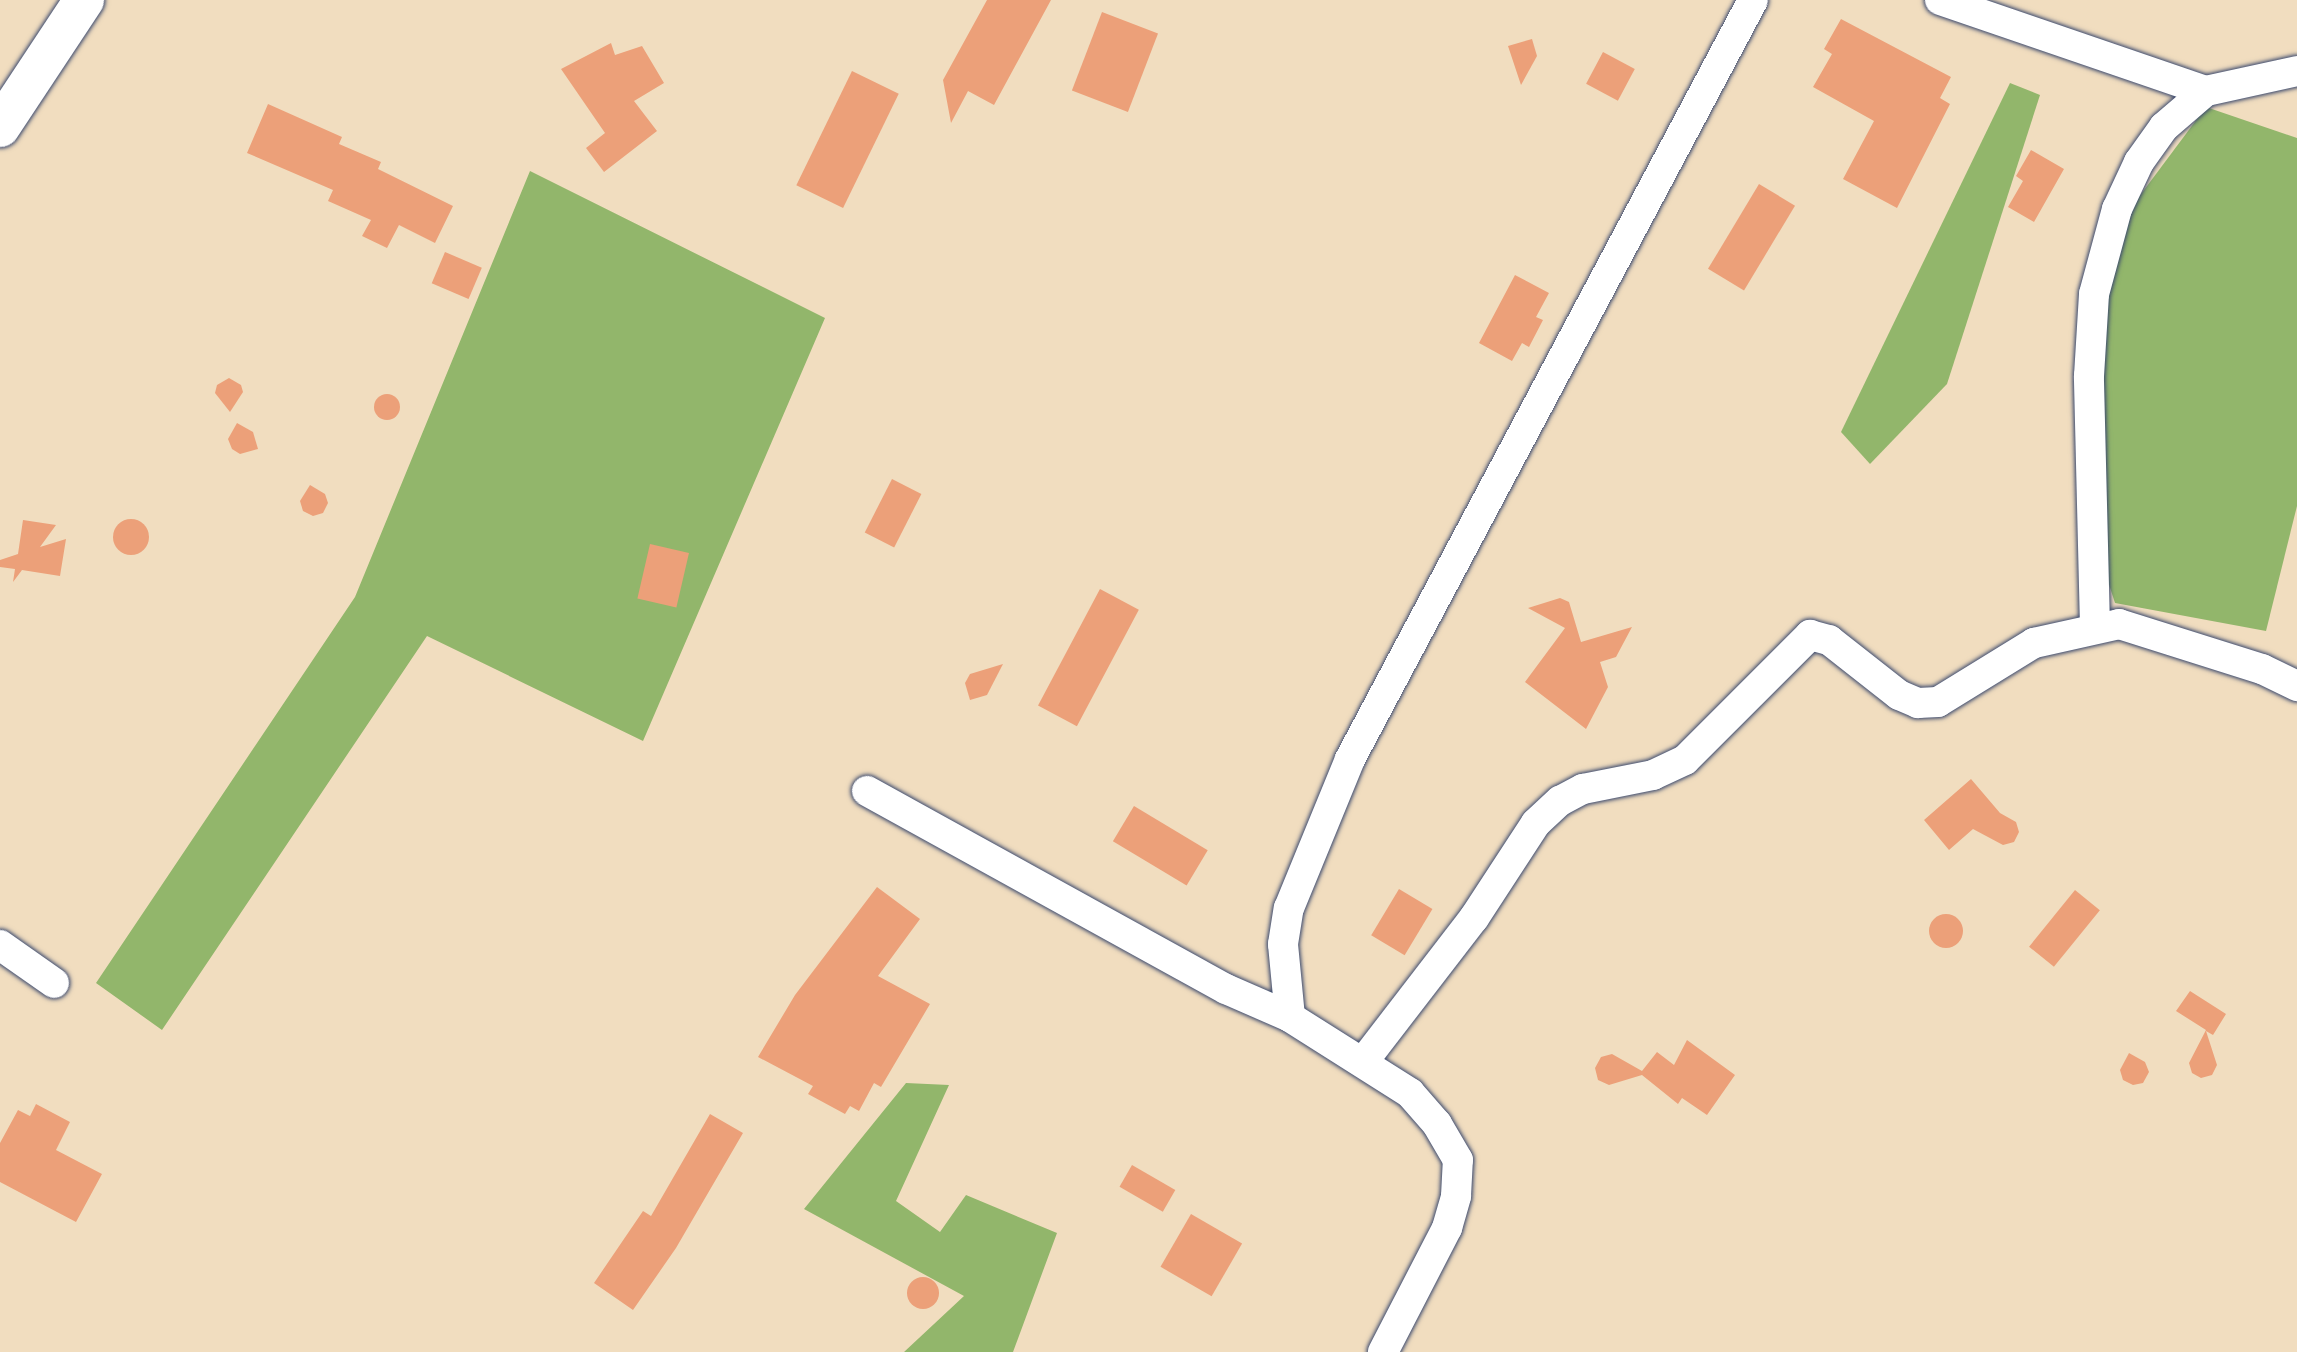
<!DOCTYPE html>
<html>
<head>
<meta charset="utf-8">
<style>
	body { margin:0 }
	#map { position:relative; width:2297px; height:1352px; overflow:hidden; background:#f1ddbf; font-family:Cardo,serif }
	div>[style] { position:absolute }
	[style*='--x'] { left:calc(var(--x)*1px); top:calc(var(--y)*1px); width:calc(var(--w)*1px); rotate:calc(var(--a)*1deg) }
	.forest>* { inset:0; background:#92b66b }
	.building>* { inset:0; background:#eca079; transform-origin:0 0 }
	.round { border-radius:50% }
	.roads { filter:drop-shadow(0 0 2px #3b496d) drop-shadow(0 0 2px #3b496d) }
	.minor>* { height:30px; margin:-15px; padding:0 15px; transform-origin:15px; border-radius:15px; background:#fff }
	.secondary>* { height:40px; margin:-20px; padding:0 20px; transform-origin:20px; border-radius:20px; background:#fff }
	span { translate:-50% -50%; white-space:nowrap; text-align:center; line-height:1.15; -webkit-text-stroke:8px #f6f6f2; paint-order:stroke }
</style>
</head>
<body>
<div id="map">
	<div class="forest">
		<div style="clip-path:polygon(2010px 83px,2040px 95px,1947px 384px,1870px 464px,1841px 432px)"></div>
		<div style="clip-path:polygon(2206px 107px,2297px 138px,2297px 506px,2266px 631px,2115px 603px,2079px 492px,2103px 245px)"></div>
		<div style="clip-path:polygon(530px 171px,825px 318px,643px 741px,427px 636px,162px 1030px,96px 983px,355px 597px)"></div>
		<div style="clip-path:polygon(906px 1083px,949px 1085px,896px 1201px,940px 1232px,966px 1195px,1057px 1233px,1013px 1352px,904px 1352px,964px 1296px,804px 1209px)"></div>
	</div>
	<div class="building">
		<div style="clip-path:polygon(987px 0,1051px 0,994px 105px,968px 91px,951px 123px,943px 80px)"></div>
		<div style="left:1102px;top:12px;width:60px;height:84px;rotate:21deg"></div>
		<div style="clip-path:polygon(1841px 19px,1951px 77px,1940px 98px,1950px 104px,1897px 208px,1843px 179px,1874px 121px,1813px 87px,1832px 54px,1824px 49px)"></div>
		<div style="clip-path:polygon(1532px 39px,1537px 56px,1521px 85px,1508px 46px)"></div>
		<div style="clip-path:polygon(611px 43px,615px 55px,642px 46px,664px 83px,634px 101px,657px 131px,604px 172px,586px 148px,605px 133px,561px 69px)"></div>
		<div style="left:1603px;top:52px;width:36px;height:36px;rotate:28deg"></div>
		<div style="left:852px;top:71px;width:52px;height:127px;rotate:26deg"></div>
		<div style="clip-path:polygon(268px 104px,342px 137px,339px 144px,381px 162px,378px 169px,453px 206px,435px 243px,399px 225px,387px 248px,362px 236px,371px 220px,328px 201px,333px 190px,247px 153px)"></div>
		<div style="clip-path:polygon(2031px 150px,2064px 169px,2034px 222px,2008px 207px,2023px 181px,2016px 176px)"></div>
		<div style="left:1759px;top:184px;width:42px;height:99px;rotate:31deg"></div>
		<div style="left:445px;top:252px;width:40px;height:34px;rotate:23deg"></div>
		<div style="clip-path:polygon(1515px 275px,1549px 293px,1536px 317px,1543px 320px,1529px 347px,1522px 343px,1512px 361px,1479px 343px)"></div>
		<div style="clip-path:polygon(229px 378px,241px 385px,243px 392px,230px 412px,215px 393px,217px 385px)"></div>
		<div class="round" style="left:374px;top:394px;width:26px;height:26px"></div>
		<div style="clip-path:polygon(237px 423px,253px 432px,258px 449px,240px 454px,232px 449px,228px 439px)"></div>
		<div style="left:892px;top:479px;width:33px;height:60px;rotate:27deg"></div>
		<div style="clip-path:polygon(310px 485px,325px 494px,328px 503px,323px 513px,313px 516px,303px 511px,300px 501px)"></div>
		<div class="round" style="left:113px;top:519px;width:36px;height:36px"></div>
		<div style="clip-path:polygon(23px 520px,56px 525px,40px 547px,66px 539px,60px 576px,22px 570px,13px 582px,15px 569px,0 567px,0 560px,18px 554px)"></div>
		<div style="left:650px;top:544px;width:40px;height:56px;rotate:13deg"></div>
		<div style="left:1100px;top:589px;width:44px;height:132px;rotate:28deg"></div>
		<div style="clip-path:polygon(1560px 598px,1569px 602px,1581px 642px,1632px 627px,1616px 657px,1600px 662px,1608px 687px,1586px 729px,1525px 682px,1565px 628px,1528px 608px)"></div>
		<div style="clip-path:polygon(1003px 664px,987px 695px,970px 700px,965px 683px,970px 674px)"></div>
		<div style="clip-path:polygon(1971px 779px,2000px 813px,2016px 822px,2019px 832px,2014px 842px,2003px 845px,1973px 829px,1949px 850px,1924px 820px)"></div>
		<div style="left:1134px;top:806px;width:86px;height:41px;rotate:31deg"></div>
		<div style="clip-path:polygon(877px 887px,920px 919px,878px 976px,930px 1004px,881px 1087px,874px 1083px,859px 1111px,850px 1106px,845px 1114px,808px 1094px,813px 1086px,758px 1057px,795px 995px)"></div>
		<div style="left:1399px;top:889px;width:39px;height:54px;rotate:31deg"></div>
		<div style="left:2075px;top:890px;width:32px;height:73px;rotate:39deg"></div>
		<div class="round" style="left:1929px;top:914px;width:34px;height:34px"></div>
		<div style="clip-path:polygon(2190px 991px,2226px 1014px,2213px 1035px,2206px 1031px,2217px 1065px,2212px 1075px,2201px 1078px,2192px 1073px,2189px 1063px,2206px 1030px,2176px 1011px)"></div>
		<div style="clip-path:polygon(1687px 1040px,1735px 1075px,1707px 1115px,1682px 1098px,1678px 1104px,1642px 1075px,1609px 1085px,1598px 1080px,1595px 1068px,1601px 1057px,1612px 1054px,1642px 1071px,1657px 1052px,1674px 1065px)"></div>
		<div style="clip-path:polygon(2129px 1053px,2145px 1062px,2149px 1072px,2143px 1083px,2133px 1085px,2123px 1080px,2120px 1070px)"></div>
		<div style="clip-path:polygon(36px 1104px,70px 1122px,56px 1150px,102px 1174px,76px 1222px,0 1182px,0 1143px,18px 1110px,30px 1116px)"></div>
		<div style="clip-path:polygon(710px 1114px,743px 1133px,676px 1248px,633px 1310px,594px 1283px,643px 1211px,651px 1216px)"></div>
		<div style="left:1132px;top:1165px;width:50px;height:25px;rotate:30deg"></div>
		<div style="left:1191px;top:1214px;width:59px;height:61px;rotate:30deg"></div>
		<div class="round" style="left:907px;top:1277px;width:32px;height:32px"></div>
	</div>
	<div class="roads">
		<div class="minor">
			<div style="--x:1940;--y:0;--w:281;--a:18.9"></div>
			<div style="--x:2095;--y:627;--w:251;--a:-91.4"></div>
			<div style="--x:2089;--y:376;--w:82;--a:-86.5"></div>
			<div style="--x:2094;--y:294;--w:88;--a:-74.9"></div>
			<div style="--x:2117;--y:209;--w:52;--a:-64.9"></div>
			<div style="--x:2139;--y:162;--w:43;--a:-54.5"></div>
			<div style="--x:2164;--y:127;--w:55;--a:-40.6"></div>
			<div style="--x:2206;--y:91;--w:93;--a:-12.4"></div>
			<div style="--x:867;--y:791;--w:410;--a:28.9"></div>
			<div style="--x:1226;--y:989;--w:70;--a:23.6"></div>
			<div style="--x:0;--y:945;--w:66;--a:35.1"></div>
			<div style="--x:1363;--y:1062;--w:182;--a:-52.4"></div>
			<div style="--x:1474;--y:918;--w:113;--a:-56.9"></div>
			<div style="--x:1536;--y:823;--w:33;--a:-43"></div>
			<div style="--x:1560;--y:801;--w:26;--a:-28"></div>
			<div style="--x:1583;--y:789;--w:71;--a:-11.3"></div>
			<div style="--x:1653;--y:775;--w:35;--a:-25"></div>
			<div style="--x:1685;--y:760;--w:177;--a:-45"></div>
			<div style="--x:1810;--y:635;--w:20;--a:15"></div>
			<div style="--x:1829;--y:640;--w:89;--a:38.2"></div>
			<div style="--x:1899;--y:695;--w:21;--a:23"></div>
			<div style="--x:1918;--y:703;--w:20;--a:-3"></div>
			<div style="--x:1938;--y:702;--w:113;--a:-31.6"></div>
			<div style="--x:2034;--y:643;--w:87;--a:-12.6"></div>
			<div style="--x:2119;--y:624;--w:150;--a:17.5"></div>
			<div style="--x:2262;--y:669;--w:39;--a:26"></div>
			<div style="--x:1383;--y:1352;--w:140;--a:-62.7"></div>
			<div style="--x:1447;--y:1228;--w:33;--a:-74"></div>
			<div style="--x:1456;--y:1196;--w:36;--a:-87"></div>
			<div style="--x:1458;--y:1160;--w:42;--a:-120.3"></div>
			<div style="--x:1437;--y:1124;--w:41;--a:-131.1"></div>
			<div style="--x:1410;--y:1093;--w:142;--a:-147.7"></div>
			<div style="--x:1290;--y:1017;--w:73;--a:-95.5"></div>
			<div style="--x:1283;--y:944;--w:36;--a:-81"></div>
			<div style="--x:1289;--y:908;--w:161;--a:-67.7"></div>
			<div style="--x:1350;--y:759;--w:859;--a:-62.03"></div>
		</div>
		<div class="secondary">
			<div style="--x:0;--y:127;--w:152;--a:-56.5"></div>
		</div>
	</div>
</div>
</body>
</html>
